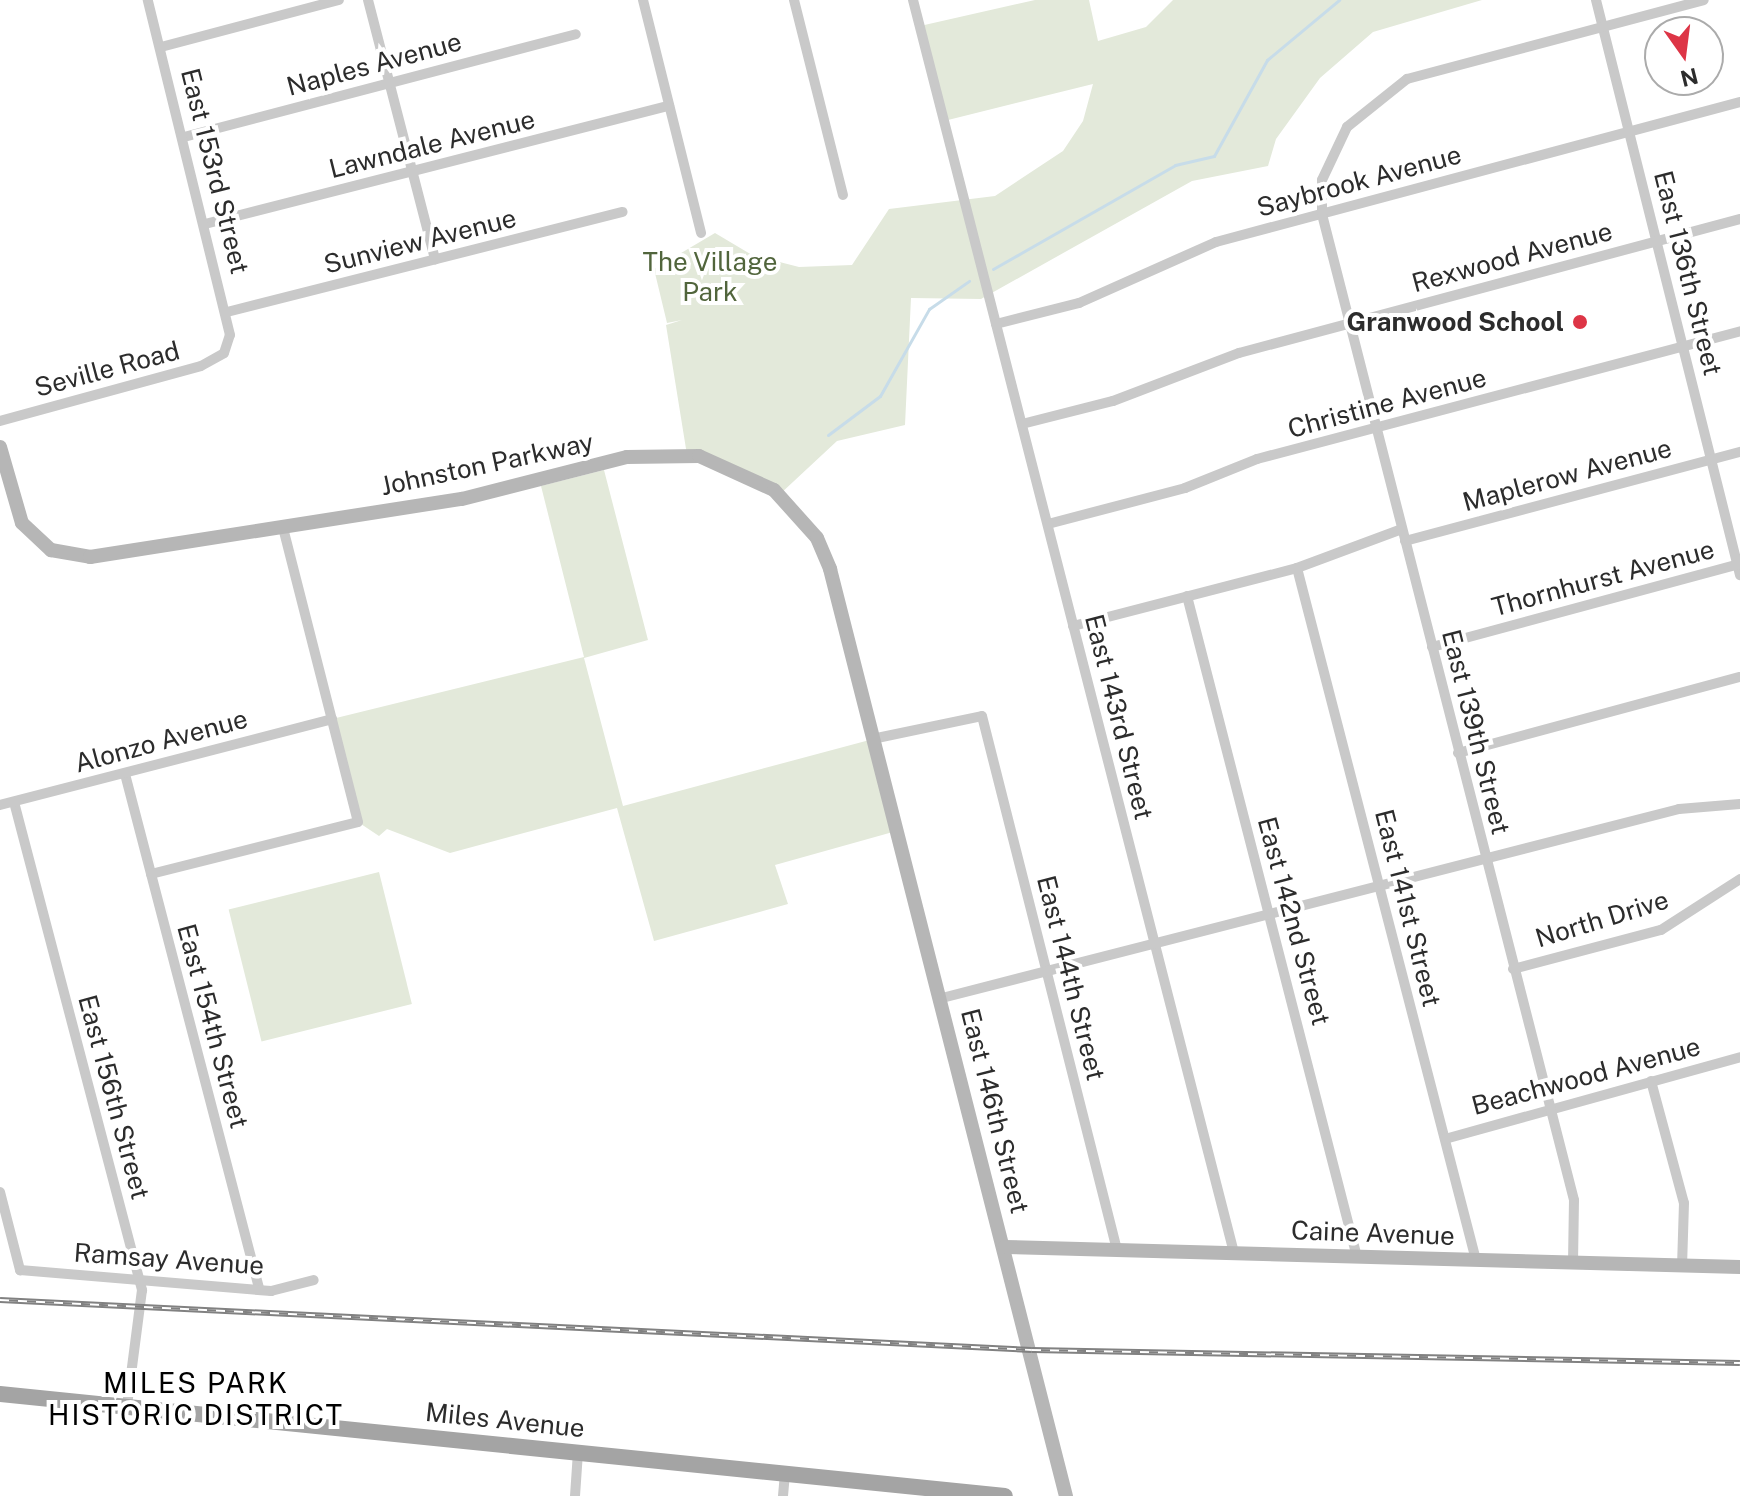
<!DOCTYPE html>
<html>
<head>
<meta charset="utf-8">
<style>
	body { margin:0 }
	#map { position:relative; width:1740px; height:1496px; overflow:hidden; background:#fff; font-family:"Public Sans",sans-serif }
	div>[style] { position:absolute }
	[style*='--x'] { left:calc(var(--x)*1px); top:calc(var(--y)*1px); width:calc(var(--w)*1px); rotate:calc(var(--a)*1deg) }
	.green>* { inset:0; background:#e3e9da; transform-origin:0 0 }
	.stream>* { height:3px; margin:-1.5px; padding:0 1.5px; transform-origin:1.5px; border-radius:1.5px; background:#c7dce9 }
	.street>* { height:10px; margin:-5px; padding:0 5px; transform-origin:5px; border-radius:5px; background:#c9c9c9 }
	.secondary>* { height:14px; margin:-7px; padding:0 7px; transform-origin:7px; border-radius:7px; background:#b6b6b6 }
	.primary>* { height:16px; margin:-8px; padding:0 8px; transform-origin:8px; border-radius:8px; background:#a4a4a4 }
	.rail>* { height:6px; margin-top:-3px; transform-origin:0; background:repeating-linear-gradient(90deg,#fff 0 9px,#818181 0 18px); box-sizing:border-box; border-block:2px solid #818181 }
	.dots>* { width:22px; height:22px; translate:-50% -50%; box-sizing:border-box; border:4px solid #fff; border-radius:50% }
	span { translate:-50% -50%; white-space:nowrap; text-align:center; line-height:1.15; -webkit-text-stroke:8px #fff; paint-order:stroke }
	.street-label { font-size:26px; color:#2c2c2c }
	.park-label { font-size:26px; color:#51653c }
	.poi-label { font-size:26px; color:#2c2c2c; font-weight:700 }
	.right { translate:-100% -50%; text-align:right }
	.neighbourhood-label { font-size:28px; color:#000; letter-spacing:2px }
	.north { position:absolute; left:1644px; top:16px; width:80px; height:80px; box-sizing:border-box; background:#fff; border:2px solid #ababab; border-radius:50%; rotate:166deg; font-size:22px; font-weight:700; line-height:32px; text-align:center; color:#2c2c2c }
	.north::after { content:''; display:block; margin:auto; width:28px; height:36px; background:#dd3546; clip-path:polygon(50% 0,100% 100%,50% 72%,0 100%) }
</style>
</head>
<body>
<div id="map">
	<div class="green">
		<div style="clip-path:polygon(1035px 0,1089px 0,1098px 41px,1146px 27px,1173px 0,1482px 0,1373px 32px,1320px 78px,1276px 139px,1268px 166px,1192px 181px,981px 299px,911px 298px,905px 425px,837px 441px,779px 495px,687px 455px,666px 325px,682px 320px,667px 323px,654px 269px,715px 233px,752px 255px,799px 267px,852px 265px,889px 209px,995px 196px,1063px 151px,1083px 121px,1093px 84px,944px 121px,920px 26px)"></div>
		<div style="clip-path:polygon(604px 470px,648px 640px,584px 658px,623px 806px,877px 738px,900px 830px,775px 865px,788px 904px,654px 941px,617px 808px,450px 853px,387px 829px,379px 836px,358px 822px,332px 719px,584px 657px,541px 486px)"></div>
		<div style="left:379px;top:872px;width:136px;height:155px;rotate:76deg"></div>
	</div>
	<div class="stream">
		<div style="--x:993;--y:269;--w:210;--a:-29.7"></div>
		<div style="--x:1175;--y:165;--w:40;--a:-13"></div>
		<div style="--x:1214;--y:156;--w:110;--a:-61.1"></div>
		<div style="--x:1267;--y:60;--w:94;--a:-39.8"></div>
		<div style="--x:828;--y:435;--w:65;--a:-36.9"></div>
		<div style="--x:880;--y:396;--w:100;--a:-60.6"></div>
		<div style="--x:929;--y:309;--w:49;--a:-35"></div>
	</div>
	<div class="street">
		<div style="--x:368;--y:0;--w:268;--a:75.5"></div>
		<div style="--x:643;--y:0;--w:240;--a:76"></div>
		<div style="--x:794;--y:0;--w:201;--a:75.9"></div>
		<div style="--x:913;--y:0;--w:1293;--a:75.63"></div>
		<div style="--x:1596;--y:0;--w:593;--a:75.94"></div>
		<div style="--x:161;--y:47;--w:184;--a:-14.8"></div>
		<div style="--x:184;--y:137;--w:405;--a:-14.7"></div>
		<div style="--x:205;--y:224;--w:479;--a:-14.3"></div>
		<div style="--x:227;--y:312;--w:408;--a:-14.2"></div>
		<div style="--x:996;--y:324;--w:86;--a:-14.2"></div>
		<div style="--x:1079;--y:303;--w:150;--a:-24"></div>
		<div style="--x:1216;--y:242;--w:542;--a:-14.96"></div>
		<div style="--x:0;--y:421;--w:208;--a:-15.3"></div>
		<div style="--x:201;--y:366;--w:26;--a:-29"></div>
		<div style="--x:224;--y:353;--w:19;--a:-72"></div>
		<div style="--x:230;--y:335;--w:345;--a:-103.8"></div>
		<div style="--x:1022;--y:424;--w:94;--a:-14.2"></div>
		<div style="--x:1113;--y:401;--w:135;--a:-20.9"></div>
		<div style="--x:1239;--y:353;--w:519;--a:-14.97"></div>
		<div style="--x:1048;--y:524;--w:142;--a:-14.7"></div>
		<div style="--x:1185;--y:488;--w:78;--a:-21.9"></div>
		<div style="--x:1257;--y:459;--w:500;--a:-14.8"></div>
		<div style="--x:1405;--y:541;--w:347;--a:-14.9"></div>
		<div style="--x:1297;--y:568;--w:715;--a:75.5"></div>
		<div style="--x:1187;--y:596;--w:683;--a:75.58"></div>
		<div style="--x:1073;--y:626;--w:231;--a:-14.5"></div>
		<div style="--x:1297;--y:568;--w:112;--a:-20.4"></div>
		<div style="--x:1432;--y:647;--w:319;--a:-15.1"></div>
		<div style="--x:877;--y:738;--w:107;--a:-11.8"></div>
		<div style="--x:982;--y:716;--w:551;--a:75.81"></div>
		<div style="--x:1458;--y:753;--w:292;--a:-15.1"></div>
		<div style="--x:125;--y:774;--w:531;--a:75.39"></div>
		<div style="--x:14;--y:802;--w:505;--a:75.3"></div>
		<div style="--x:142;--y:1290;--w:117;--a:97.4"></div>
		<div style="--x:0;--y:805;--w:343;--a:-14.5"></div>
		<div style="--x:151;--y:874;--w:213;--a:-14.1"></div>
		<div style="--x:358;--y:822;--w:303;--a:-104.3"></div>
		<div style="--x:1513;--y:969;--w:153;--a:-14.8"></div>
		<div style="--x:1661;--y:930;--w:94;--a:-32.8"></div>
		<div style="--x:942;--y:998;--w:761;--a:-14.38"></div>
		<div style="--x:1679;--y:809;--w:61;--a:-4.7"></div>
		<div style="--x:1651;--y:1081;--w:126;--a:74.9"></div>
		<div style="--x:1684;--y:1203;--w:63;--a:91.8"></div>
		<div style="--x:1445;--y:1139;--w:306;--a:-15.5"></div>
		<div style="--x:0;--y:1192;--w:81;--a:75.6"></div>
		<div style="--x:20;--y:1270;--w:252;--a:4.8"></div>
		<div style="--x:271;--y:1291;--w:44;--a:-14.3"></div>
		<div style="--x:1573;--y:1263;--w:63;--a:-89.1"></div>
		<div style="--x:1574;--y:1200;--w:1018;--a:-104.34"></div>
		<div style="--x:1322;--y:214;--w:34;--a:-90"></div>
		<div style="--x:1322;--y:180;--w:59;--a:-64.7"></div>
		<div style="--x:1347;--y:127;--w:77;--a:-38.7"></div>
		<div style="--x:1407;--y:79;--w:307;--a:-14.9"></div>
		<div style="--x:575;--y:1496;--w:44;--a:-86.1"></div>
		<div style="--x:783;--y:1496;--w:21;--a:-85"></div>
	</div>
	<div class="secondary">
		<div style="--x:0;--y:447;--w:79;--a:73.9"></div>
		<div style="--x:22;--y:523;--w:40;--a:43"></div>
		<div style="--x:51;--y:550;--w:40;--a:10"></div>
		<div style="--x:90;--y:557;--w:376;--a:-8.9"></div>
		<div style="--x:462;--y:499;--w:170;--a:-14.3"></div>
		<div style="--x:627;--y:457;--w:72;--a:-0.8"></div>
		<div style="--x:699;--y:456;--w:82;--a:24.4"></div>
		<div style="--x:774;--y:490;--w:64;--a:48.1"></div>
		<div style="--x:817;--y:538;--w:34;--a:67"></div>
		<div style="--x:830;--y:569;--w:957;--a:75.72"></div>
		<div style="--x:1005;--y:1247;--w:735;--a:1.56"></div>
	</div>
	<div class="primary">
		<div style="--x:0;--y:1394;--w:1010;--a:5.8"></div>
	</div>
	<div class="rail">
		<div style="--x:0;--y:1300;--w:1033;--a:2.77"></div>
		<div style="--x:1032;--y:1350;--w:708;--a:1.05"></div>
	</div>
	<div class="dots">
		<div style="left:1580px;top:322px;background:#dd3546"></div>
	</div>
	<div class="street-label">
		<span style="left:374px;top:64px;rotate:-15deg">Naples Avenue</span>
		<span style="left:432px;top:144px;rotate:-14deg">Lawndale Avenue</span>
		<span style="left:215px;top:171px;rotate:76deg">East 153rd Street</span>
		<span style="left:1359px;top:181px;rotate:-15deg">Saybrook Avenue</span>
		<span style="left:420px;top:241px;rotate:-14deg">Sunview Avenue</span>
		<span style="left:1512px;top:257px;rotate:-15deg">Rexwood Avenue</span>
		<span style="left:1688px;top:273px;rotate:76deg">East 136th Street</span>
		<span style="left:107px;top:369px;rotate:-15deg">Seville Road</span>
		<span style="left:1387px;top:403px;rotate:-15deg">Christine Avenue</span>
		<span style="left:487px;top:464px;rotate:-12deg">Johnston Parkway</span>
		<span style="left:1567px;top:475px;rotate:-15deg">Maplerow Avenue</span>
		<span style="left:1603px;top:578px;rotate:-15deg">Thornhurst Avenue</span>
		<span style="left:1119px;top:717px;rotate:76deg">East 143rd Street</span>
		<span style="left:1476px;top:732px;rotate:76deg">East 139th Street</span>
		<span style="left:161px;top:741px;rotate:-15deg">Alonzo Avenue</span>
		<span style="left:1408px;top:908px;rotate:76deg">East 141st Street</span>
		<span style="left:1602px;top:919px;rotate:-17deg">North Drive</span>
		<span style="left:1294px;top:921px;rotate:75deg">East 142nd Street</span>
		<span style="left:1071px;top:978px;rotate:76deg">East 144th Street</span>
		<span style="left:213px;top:1026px;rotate:75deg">East 154th Street</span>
		<span style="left:1586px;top:1076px;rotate:-15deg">Beachwood Avenue</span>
		<span style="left:114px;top:1097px;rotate:75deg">East 156th Street</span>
		<span style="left:995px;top:1111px;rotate:76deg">East 146th Street</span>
		<span style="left:1373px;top:1233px;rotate:2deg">Caine Avenue</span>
		<span style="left:169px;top:1259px;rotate:4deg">Ramsay Avenue</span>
		<span style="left:505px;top:1420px;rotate:6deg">Miles Avenue</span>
	</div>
	<div class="park-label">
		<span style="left:710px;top:277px">The Village<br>Park</span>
	</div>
	<div class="poi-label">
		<span class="right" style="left:1564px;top:322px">Granwood School</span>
	</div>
	<div class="neighbourhood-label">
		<span style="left:196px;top:1399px">MILES PARK<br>HISTORIC DISTRICT</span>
	</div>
	<div class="north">N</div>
</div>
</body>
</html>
